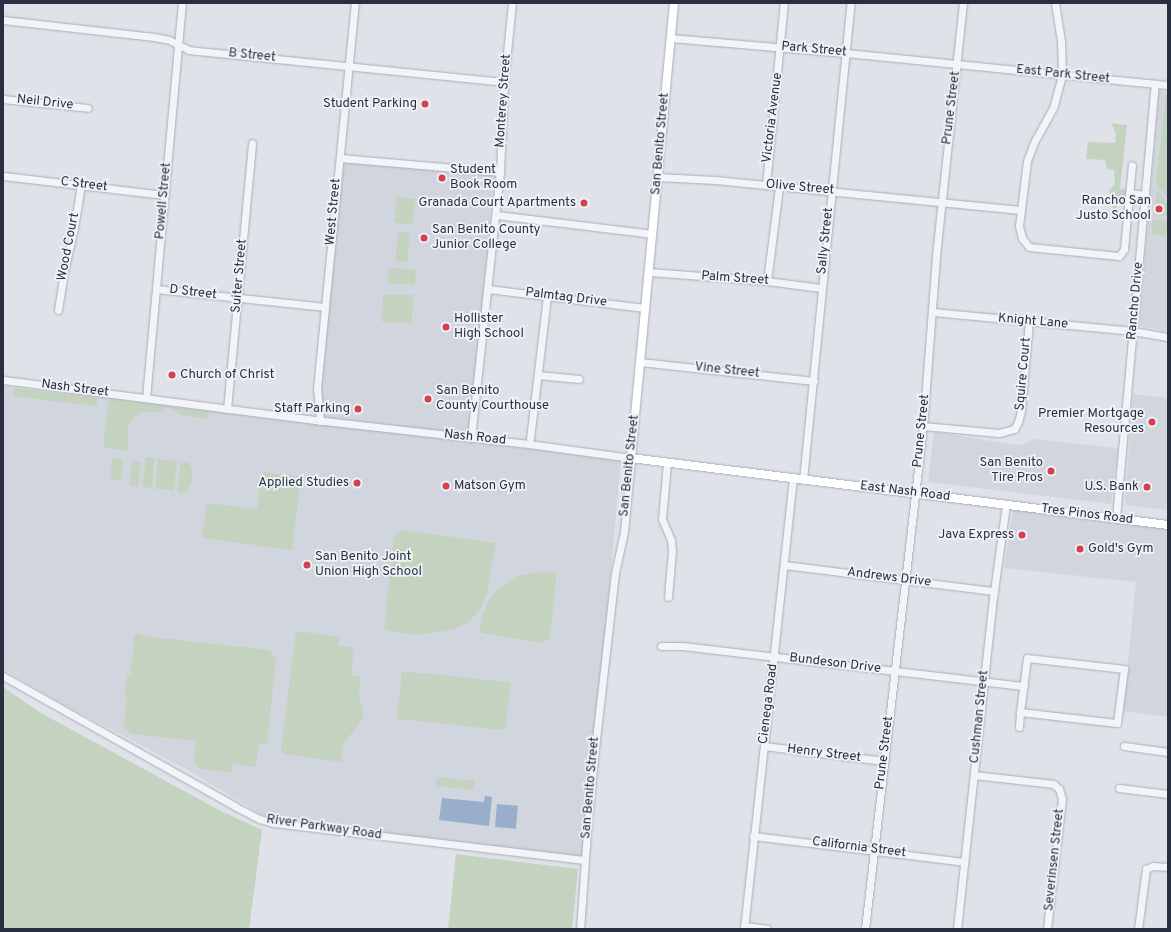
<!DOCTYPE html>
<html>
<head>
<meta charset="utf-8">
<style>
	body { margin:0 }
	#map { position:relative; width:1171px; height:932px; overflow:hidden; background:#dfe3e9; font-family:Overpass,sans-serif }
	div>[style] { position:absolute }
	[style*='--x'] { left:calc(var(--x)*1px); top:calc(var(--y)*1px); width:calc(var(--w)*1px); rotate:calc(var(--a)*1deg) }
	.built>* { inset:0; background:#d1d5de }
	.green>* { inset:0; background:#c4d3c0; transform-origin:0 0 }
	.water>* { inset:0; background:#99aeca; transform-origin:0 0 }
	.roads { filter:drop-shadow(0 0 1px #a8adb7) drop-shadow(0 0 1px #a8adb7) }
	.minor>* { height:7px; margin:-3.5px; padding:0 3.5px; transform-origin:3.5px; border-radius:3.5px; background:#f2f4f7 }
	.major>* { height:8px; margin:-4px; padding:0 4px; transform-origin:4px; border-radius:4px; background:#fff }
	.dots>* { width:11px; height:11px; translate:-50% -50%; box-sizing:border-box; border:2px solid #eff2f6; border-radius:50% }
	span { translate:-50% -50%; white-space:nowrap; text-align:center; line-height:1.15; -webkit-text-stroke:3.5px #eff2f6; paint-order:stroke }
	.street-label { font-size:13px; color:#282f41 }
	.poi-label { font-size:13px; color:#282f41 }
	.right { translate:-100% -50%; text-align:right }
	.left { translate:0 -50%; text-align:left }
	.frame { position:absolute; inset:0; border:4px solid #282f41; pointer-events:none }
</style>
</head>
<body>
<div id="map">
	<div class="built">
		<div style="clip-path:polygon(1159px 91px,1168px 92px,1168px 331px,1139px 326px)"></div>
		<div style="clip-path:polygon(340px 160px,494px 173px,470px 441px,621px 461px,584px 861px,278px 822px,264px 816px,186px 769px,46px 695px,3px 669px,3px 386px,316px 421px)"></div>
		<div style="clip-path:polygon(1133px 394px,1168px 398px,1168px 510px,1125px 505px)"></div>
		<div style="clip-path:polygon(934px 432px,1017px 445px,1024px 444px,1032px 439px,1118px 448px,1111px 504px,928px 482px)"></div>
		<div style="clip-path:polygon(1013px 509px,1168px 528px,1168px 717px,1123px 711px,1136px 582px,1004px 568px)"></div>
	</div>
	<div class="green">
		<div style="clip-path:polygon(1166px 95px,1168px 95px,1168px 198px,1156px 183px)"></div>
		<div style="clip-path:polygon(1111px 123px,1127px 125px,1120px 189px,1126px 190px,1124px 204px,1117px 204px,1115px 215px,1109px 191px,1115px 183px,1114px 170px,1107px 169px,1105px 160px,1086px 159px,1088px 142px,1115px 143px,1116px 134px)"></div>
		<div style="clip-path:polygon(1157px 190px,1168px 204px,1168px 216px,1154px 215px)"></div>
		<div style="left:397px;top:197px;width:18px;height:26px;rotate:6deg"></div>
		<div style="clip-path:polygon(1153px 220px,1168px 221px,1166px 236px,1154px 235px,1152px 232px)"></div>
		<div style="left:398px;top:232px;width:12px;height:29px;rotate:5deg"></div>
		<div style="left:389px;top:268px;width:27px;height:15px;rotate:4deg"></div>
		<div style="left:383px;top:294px;width:30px;height:28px;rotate:2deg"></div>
		<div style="left:14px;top:388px;width:84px;height:8px;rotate:7deg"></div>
		<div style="clip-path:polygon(109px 399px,211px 412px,206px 418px,203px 419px,181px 415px,176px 410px,170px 408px,164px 408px,159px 412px,141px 412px,132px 419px,127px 430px,129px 451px,106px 448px,103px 444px)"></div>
		<div style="left:146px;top:457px;width:9px;height:30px;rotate:6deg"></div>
		<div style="left:112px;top:458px;width:11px;height:21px;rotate:5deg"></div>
		<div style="left:158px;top:459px;width:19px;height:30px;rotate:6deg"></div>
		<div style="left:132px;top:461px;width:9px;height:25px;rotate:6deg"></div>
		<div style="clip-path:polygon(181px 462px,189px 463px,192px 469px,192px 482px,186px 493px,177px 492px)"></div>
		<div style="clip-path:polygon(262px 472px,301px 477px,292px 550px,202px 538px,207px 503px,257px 509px)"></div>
		<div style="clip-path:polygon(402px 530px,496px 543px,487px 593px,480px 609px,467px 623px,452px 630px,418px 635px,393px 632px,384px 629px,394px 536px)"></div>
		<div style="clip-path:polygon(542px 571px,557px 572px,550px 638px,543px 643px,482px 633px,479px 629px,483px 613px,489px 600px,499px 589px,518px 576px)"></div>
		<div style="clip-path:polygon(296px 631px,339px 637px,339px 646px,354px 648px,351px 675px,360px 676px,359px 697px,364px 716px,343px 745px,341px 762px,283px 754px,281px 751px)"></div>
		<div style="clip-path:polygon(137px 633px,143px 636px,270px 650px,276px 659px,267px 744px,259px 743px,256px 767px,232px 764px,232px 772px,200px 769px,194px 762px,196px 741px,131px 734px,124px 725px,127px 698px,124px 697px,127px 675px,130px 675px,134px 643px,132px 638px)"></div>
		<div style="left:402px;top:671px;width:109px;height:48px;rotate:6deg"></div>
		<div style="clip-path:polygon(3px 687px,41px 713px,219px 810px,262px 830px,249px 929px,3px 929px)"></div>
		<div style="left:437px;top:777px;width:38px;height:9px;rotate:6deg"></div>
		<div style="clip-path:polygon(456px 854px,578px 869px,572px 929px,448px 929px)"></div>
	</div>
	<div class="water">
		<div style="clip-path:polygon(485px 796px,492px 797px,489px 826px,439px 820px,442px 798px,484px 802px)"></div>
		<div style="left:497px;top:804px;width:21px;height:23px;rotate:5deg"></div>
	</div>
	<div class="roads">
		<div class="minor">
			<div style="--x:1055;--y:3;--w:39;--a:81"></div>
			<div style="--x:1061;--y:42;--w:33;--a:88"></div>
			<div style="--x:1062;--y:75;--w:34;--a:105"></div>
			<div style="--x:1053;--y:108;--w:37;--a:119"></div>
			<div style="--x:1035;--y:140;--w:22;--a:111"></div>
			<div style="--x:1027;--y:161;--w:65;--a:97"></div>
			<div style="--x:1019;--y:226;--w:12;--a:76"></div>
			<div style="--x:1022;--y:238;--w:11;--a:52"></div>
			<div style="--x:1029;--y:247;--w:90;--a:5.7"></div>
			<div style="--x:1119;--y:256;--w:9;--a:-54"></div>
			<div style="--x:1124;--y:249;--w:84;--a:-84.6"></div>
			<div style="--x:3;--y:20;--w:152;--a:6.4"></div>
			<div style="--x:154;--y:37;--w:15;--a:11"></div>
			<div style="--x:169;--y:40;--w:22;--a:27"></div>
			<div style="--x:189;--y:50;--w:317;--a:5.8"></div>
			<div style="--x:671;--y:38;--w:177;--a:4.9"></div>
			<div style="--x:847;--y:53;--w:323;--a:5.7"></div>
			<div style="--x:3;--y:99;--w:85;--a:6"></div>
			<div style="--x:340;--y:158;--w:161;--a:5"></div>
			<div style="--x:3;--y:176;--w:163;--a:6.7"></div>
			<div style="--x:658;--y:177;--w:57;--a:3"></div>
			<div style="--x:715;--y:180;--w:307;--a:5.6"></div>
			<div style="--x:766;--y:185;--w:183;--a:-84.4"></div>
			<div style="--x:1129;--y:193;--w:16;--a:7"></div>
			<div style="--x:496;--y:215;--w:157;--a:6.9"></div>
			<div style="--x:649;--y:272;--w:118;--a:4.4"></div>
			<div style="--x:767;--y:281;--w:54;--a:7.4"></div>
			<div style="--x:767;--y:281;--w:95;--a:-82.7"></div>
			<div style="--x:156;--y:289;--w:170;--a:6.1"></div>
			<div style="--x:488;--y:289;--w:158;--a:6.9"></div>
			<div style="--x:58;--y:310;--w:39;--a:-81"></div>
			<div style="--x:64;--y:271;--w:44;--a:-76.9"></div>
			<div style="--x:74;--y:228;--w:44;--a:-80.8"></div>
			<div style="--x:933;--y:312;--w:201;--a:5.4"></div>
			<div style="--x:1133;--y:331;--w:36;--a:10"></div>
			<div style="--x:640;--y:362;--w:175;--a:6.2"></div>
			<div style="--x:538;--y:375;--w:41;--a:5.6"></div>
			<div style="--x:3;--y:380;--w:315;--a:7.3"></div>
			<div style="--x:315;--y:420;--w:215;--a:6.4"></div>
			<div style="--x:529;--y:444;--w:103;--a:7.8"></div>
			<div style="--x:631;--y:458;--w:74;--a:95.4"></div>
			<div style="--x:624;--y:532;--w:42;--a:102.4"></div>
			<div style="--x:615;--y:573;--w:158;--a:96.5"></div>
			<div style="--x:597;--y:730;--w:88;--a:95.8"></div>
			<div style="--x:588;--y:818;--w:111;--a:94.1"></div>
			<div style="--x:146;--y:398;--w:397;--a:-84.8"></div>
			<div style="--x:227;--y:409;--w:267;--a:-84.6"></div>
			<div style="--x:320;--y:421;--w:32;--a:-95"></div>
			<div style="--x:317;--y:389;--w:388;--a:-84.4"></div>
			<div style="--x:923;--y:426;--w:76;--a:5.3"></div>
			<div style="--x:999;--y:433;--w:16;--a:-15"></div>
			<div style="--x:1014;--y:429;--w:8;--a:-60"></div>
			<div style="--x:1018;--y:422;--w:11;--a:-75"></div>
			<div style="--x:1021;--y:411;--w:89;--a:-84.9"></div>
			<div style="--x:471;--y:438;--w:268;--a:-83.8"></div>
			<div style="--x:500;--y:172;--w:90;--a:-87.5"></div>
			<div style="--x:504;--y:82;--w:79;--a:-84.2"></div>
			<div style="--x:530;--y:439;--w:144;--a:-83.2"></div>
			<div style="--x:667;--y:463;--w:56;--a:95.1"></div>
			<div style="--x:662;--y:519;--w:23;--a:67"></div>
			<div style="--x:671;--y:540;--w:11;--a:85"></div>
			<div style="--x:672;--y:551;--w:46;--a:95"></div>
			<div style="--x:803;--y:480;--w:479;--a:-84.3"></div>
			<div style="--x:1116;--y:518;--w:436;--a:-84.9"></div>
			<div style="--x:784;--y:565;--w:212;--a:7.1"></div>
			<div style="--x:661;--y:646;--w:21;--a:0"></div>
			<div style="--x:682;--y:646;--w:344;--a:6.7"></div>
			<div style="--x:3;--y:676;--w:267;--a:29.3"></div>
			<div style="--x:236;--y:807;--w:27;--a:27"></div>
			<div style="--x:260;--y:819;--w:14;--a:17"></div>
			<div style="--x:273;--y:823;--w:314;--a:6.8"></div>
			<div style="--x:1019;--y:727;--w:15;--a:-86"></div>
			<div style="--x:1020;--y:712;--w:54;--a:-82.6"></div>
			<div style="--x:1027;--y:658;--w:98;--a:6.5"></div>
			<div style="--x:1124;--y:669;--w:54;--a:97.4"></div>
			<div style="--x:1117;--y:723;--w:98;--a:-173.5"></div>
			<div style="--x:764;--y:746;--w:121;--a:7.1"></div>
			<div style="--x:1124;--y:746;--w:44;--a:7.8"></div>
			<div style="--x:974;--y:775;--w:80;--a:6.5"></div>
			<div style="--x:1053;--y:784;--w:8;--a:40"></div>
			<div style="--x:1059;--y:789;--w:10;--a:73"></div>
			<div style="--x:1062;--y:799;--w:131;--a:96.6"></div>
			<div style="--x:1119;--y:788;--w:49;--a:7"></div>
			<div style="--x:753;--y:836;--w:213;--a:7"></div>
			<div style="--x:744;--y:926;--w:23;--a:7"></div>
			<div style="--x:744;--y:929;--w:453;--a:-83.8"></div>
			<div style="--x:865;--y:929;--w:506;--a:-83.42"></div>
			<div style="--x:923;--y:426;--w:181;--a:-85.6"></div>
			<div style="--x:937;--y:246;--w:244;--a:-83.9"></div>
			<div style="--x:957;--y:929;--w:340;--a:-83.8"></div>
			<div style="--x:994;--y:591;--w:87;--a:-82.1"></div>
			<div style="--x:1138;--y:929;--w:61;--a:-82.4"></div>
			<div style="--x:1146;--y:869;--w:8;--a:-23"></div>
			<div style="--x:1153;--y:866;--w:15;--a:4"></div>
		</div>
		<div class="major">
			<div style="--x:674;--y:3;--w:457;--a:95.4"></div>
			<div style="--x:631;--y:458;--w:541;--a:7.11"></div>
		</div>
	</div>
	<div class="dots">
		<div style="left:425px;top:104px;background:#d2414d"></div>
		<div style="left:442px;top:178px;background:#d2414d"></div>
		<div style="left:584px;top:203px;background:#d2414d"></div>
		<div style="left:1159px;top:209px;background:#d2414d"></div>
		<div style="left:424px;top:238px;background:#d2414d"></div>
		<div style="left:446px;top:327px;background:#d2414d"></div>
		<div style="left:172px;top:375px;background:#d2414d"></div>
		<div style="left:428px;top:399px;background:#d2414d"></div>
		<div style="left:358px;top:409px;background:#d2414d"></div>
		<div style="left:1152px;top:422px;background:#d2414d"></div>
		<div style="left:1051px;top:471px;background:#d2414d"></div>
		<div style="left:357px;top:483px;background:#d2414d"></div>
		<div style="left:446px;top:486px;background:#d2414d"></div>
		<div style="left:1147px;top:487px;background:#d2414d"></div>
		<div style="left:1022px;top:535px;background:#d2414d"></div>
		<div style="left:1080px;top:549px;background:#d2414d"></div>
		<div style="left:307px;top:565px;background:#d2414d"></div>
	</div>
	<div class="street-label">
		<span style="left:814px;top:50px;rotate:5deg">Park Street</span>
		<span style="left:252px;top:56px;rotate:6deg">B Street</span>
		<span style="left:1063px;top:75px;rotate:6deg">East Park Street</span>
		<span style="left:504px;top:101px;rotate:-86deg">Monterey Street</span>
		<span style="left:45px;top:103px;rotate:6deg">Neil Drive</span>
		<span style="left:952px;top:108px;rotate:-83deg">Prune Street</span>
		<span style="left:773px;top:118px;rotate:-83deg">Victoria Avenue</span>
		<span style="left:661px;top:144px;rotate:-85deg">San Benito Street</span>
		<span style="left:84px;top:185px;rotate:7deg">C Street</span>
		<span style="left:800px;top:188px;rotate:5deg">Olive Street</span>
		<span style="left:164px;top:201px;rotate:-85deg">Powell Street</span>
		<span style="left:334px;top:212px;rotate:-85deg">West Street</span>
		<span style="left:826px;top:241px;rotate:-84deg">Sally Street</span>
		<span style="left:69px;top:247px;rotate:-79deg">Wood Court</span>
		<span style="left:240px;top:276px;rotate:-85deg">Suiter Street</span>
		<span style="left:735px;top:279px;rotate:4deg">Palm Street</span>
		<span style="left:193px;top:293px;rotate:7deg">D Street</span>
		<span style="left:566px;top:298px;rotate:7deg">Palmtag Drive</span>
		<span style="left:1136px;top:301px;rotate:-85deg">Rancho Drive</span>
		<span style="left:1033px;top:322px;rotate:5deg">Knight Lane</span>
		<span style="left:727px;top:371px;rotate:6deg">Vine Street</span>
		<span style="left:1024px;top:374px;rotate:-85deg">Squire Court</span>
		<span style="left:75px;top:389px;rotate:7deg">Nash Street</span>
		<span style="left:922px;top:431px;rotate:-84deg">Prune Street</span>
		<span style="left:475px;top:438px;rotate:6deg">Nash Road</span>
		<span style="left:630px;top:466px;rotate:-84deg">San Benito Street</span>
		<span style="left:905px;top:492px;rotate:7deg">East Nash Road</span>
		<span style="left:1087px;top:515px;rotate:7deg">Tres Pinos Road</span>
		<span style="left:889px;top:578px;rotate:7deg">Andrews Drive</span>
		<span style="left:835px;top:664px;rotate:7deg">Bundeson Drive</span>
		<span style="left:769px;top:704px;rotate:-83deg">Cienega Road</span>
		<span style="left:980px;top:717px;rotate:-84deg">Cushman Street</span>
		<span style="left:885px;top:753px;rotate:-83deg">Prune Street</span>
		<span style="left:824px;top:754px;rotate:7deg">Henry Street</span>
		<span style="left:591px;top:788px;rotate:-85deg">San Benito Street</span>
		<span style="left:324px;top:828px;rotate:8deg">River Parkway Road</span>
		<span style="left:859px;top:848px;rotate:7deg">California Street</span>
		<span style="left:1055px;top:860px;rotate:-84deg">Severinsen Street</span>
	</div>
	<div class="poi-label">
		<span class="right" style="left:417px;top:104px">Student Parking</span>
		<span class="left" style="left:450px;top:178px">Student<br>Book Room</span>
		<span class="right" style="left:1151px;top:209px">Rancho San<br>Justo School</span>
		<span class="right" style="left:576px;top:203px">Granada Court Apartments</span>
		<span class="left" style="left:432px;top:238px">San Benito County<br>Junior College</span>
		<span class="left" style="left:454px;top:327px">Hollister<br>High School</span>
		<span class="left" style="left:180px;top:375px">Church of Christ</span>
		<span class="left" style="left:436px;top:399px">San Benito<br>County Courthouse</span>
		<span class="right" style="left:350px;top:409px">Staff Parking</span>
		<span class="right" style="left:1144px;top:422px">Premier Mortgage<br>Resources</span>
		<span class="right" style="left:1043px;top:471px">San Benito<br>Tire Pros</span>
		<span class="right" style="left:349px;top:483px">Applied Studies</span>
		<span class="left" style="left:454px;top:486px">Matson Gym</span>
		<span class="right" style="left:1139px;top:487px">U.S. Bank</span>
		<span class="right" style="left:1014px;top:535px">Java Express</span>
		<span class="left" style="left:1088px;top:549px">Gold's Gym</span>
		<span class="left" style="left:315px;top:565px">San Benito Joint<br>Union High School</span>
	</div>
	<div class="frame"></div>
</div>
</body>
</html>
